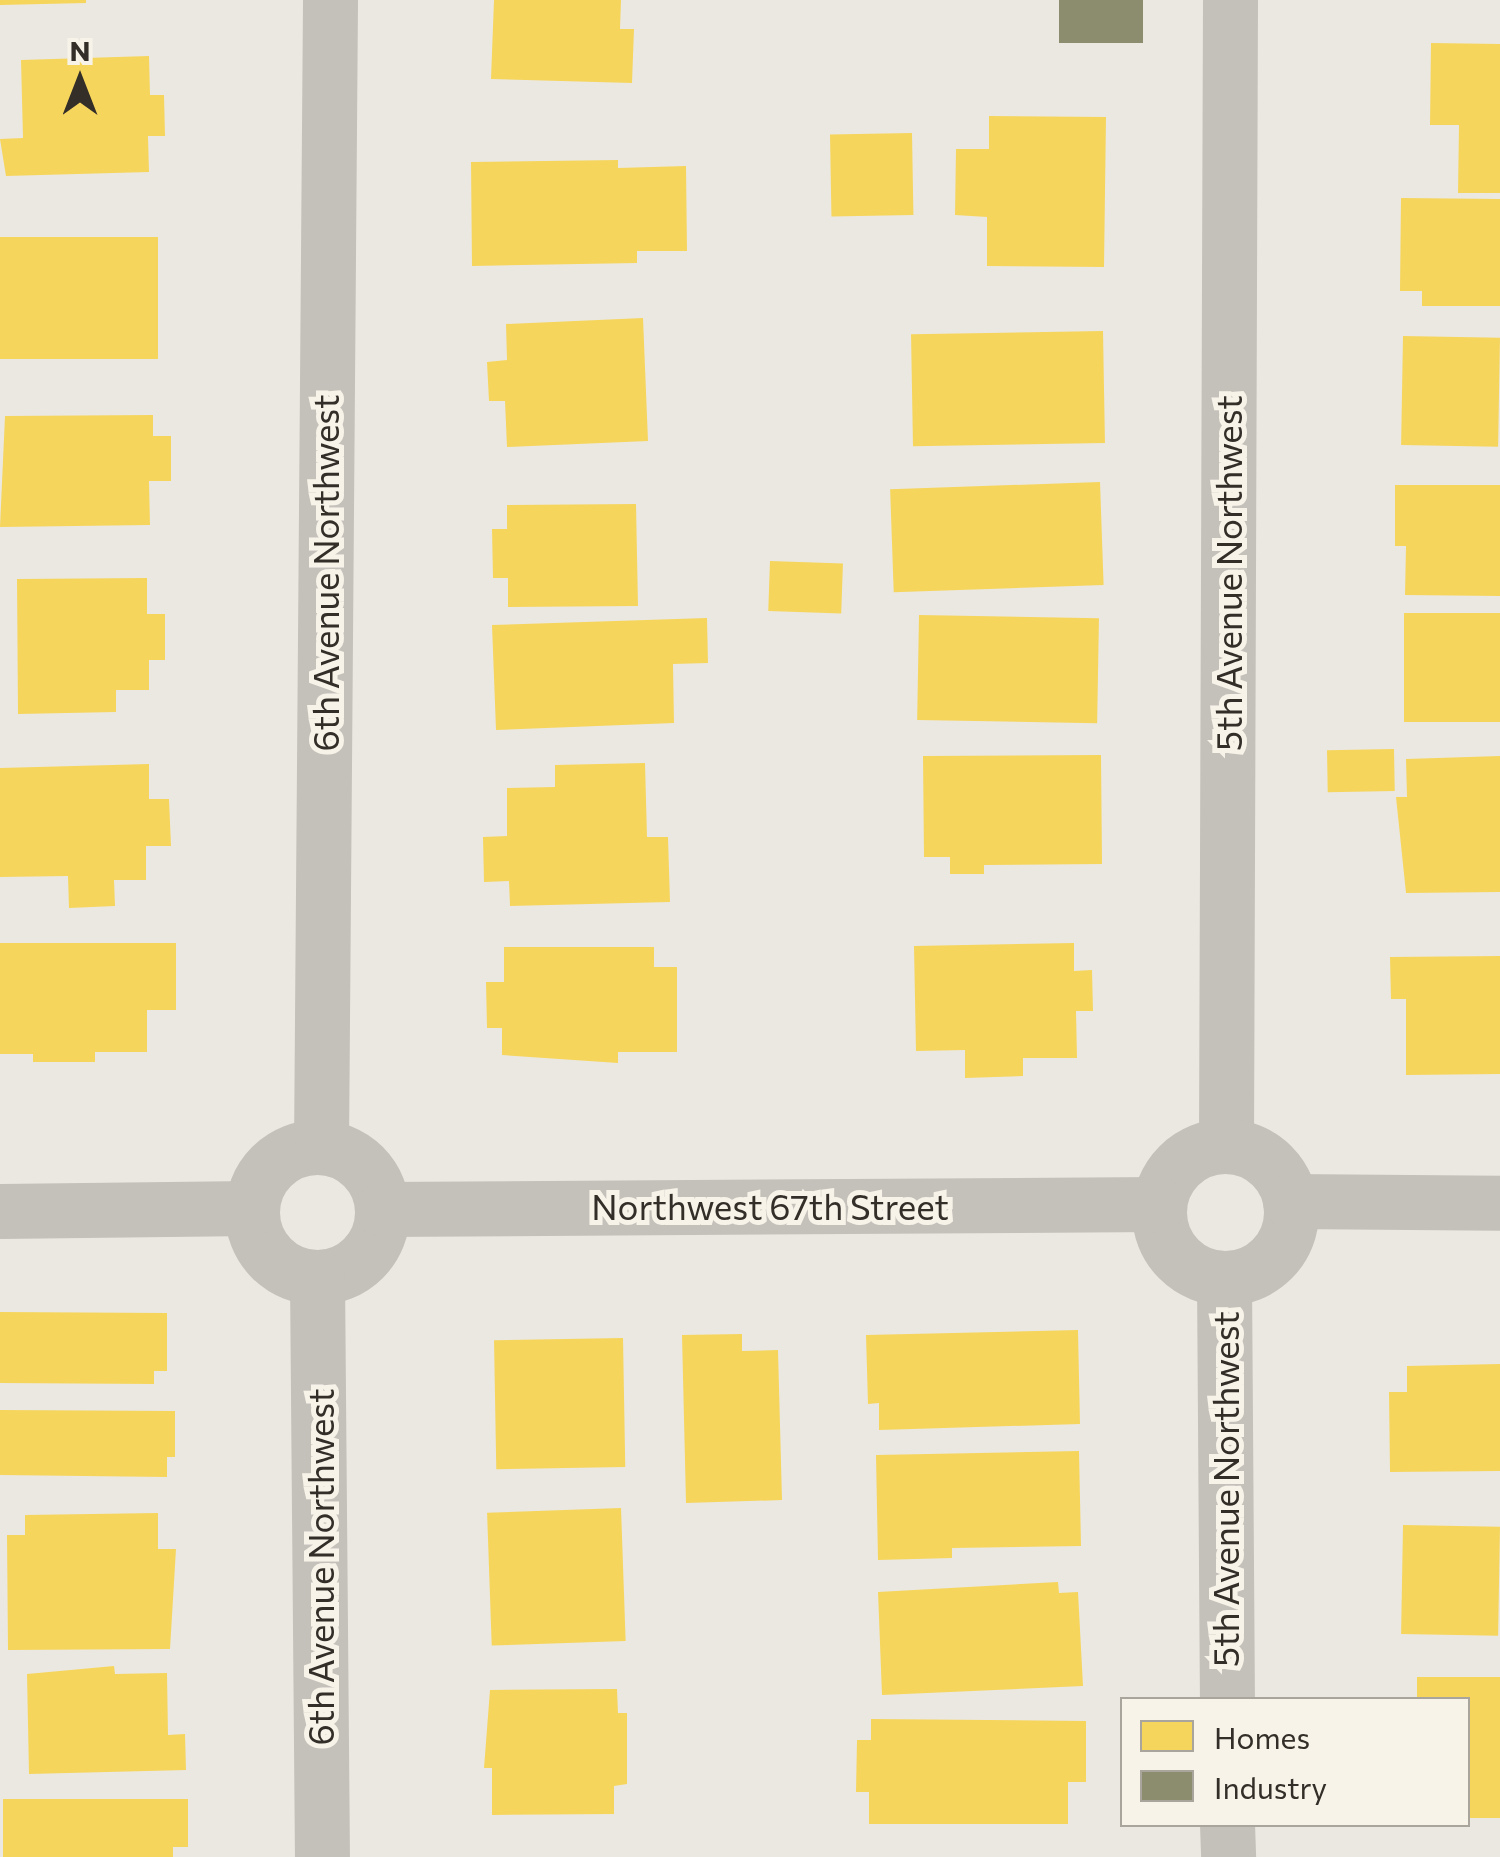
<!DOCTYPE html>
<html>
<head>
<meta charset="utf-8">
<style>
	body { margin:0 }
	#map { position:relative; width:1500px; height:1857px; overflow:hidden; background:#ebe8e1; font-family:Commissioner,sans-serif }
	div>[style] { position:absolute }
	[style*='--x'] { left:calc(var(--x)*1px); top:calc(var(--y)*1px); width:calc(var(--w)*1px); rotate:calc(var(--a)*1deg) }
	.homes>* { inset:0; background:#f6d55c; transform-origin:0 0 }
	.industry>* { inset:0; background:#8c8c6e; transform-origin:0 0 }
	.minor>* { height:55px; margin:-27.5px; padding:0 27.5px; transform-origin:27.5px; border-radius:27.5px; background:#c4c0ba }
	.minor>.ring { margin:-27.5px; padding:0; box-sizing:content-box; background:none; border:55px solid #c4c0ba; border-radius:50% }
	span { translate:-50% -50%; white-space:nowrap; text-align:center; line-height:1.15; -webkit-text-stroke:10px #f7f3e9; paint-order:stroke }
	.street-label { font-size:35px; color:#342e29 }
	.legend { position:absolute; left:1120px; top:1697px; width:350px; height:130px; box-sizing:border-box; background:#f7f3e9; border:2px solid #a9a49c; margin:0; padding:12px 18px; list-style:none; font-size:30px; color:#342e29 }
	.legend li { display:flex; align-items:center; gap:20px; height:50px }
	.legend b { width:50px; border:2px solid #a9a49c }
	.north { position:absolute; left:30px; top:30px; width:100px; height:100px; -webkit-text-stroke:8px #f7f3e9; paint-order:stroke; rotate:0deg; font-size:28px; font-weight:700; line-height:40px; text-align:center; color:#342e29 }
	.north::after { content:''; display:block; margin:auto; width:35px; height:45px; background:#342e29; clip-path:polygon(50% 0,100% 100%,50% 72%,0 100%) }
</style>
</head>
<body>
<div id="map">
	<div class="homes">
		<div style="clip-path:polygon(0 0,86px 0,86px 3px,0 5px)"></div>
		<div style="clip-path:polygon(494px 0,621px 0,620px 29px,634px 29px,632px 83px,491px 79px)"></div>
		<div style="clip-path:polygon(1431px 43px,1500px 44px,1500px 193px,1458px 193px,1459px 125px,1430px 125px)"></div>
		<div style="clip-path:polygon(149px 56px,150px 95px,164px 95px,165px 136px,148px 136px,149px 172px,6px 176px,0 139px,23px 138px,21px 60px)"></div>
		<div style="clip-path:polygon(989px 116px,1106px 117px,1104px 267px,987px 266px,987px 217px,955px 215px,956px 149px,989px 149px)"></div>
		<div style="left:912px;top:133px;width:82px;height:82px;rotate:89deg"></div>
		<div style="clip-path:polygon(618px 160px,618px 168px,686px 166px,687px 251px,637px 251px,637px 263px,472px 266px,471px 162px)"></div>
		<div style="clip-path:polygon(1401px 198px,1500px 199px,1500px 306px,1422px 306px,1422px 291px,1400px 291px)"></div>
		<div style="left:0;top:237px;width:158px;height:122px"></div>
		<div style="clip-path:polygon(643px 318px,648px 441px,507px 447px,505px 401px,489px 401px,487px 362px,507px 360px,506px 324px)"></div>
		<div style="left:1103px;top:331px;width:112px;height:192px;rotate:89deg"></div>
		<div style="left:1403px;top:336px;width:97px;height:109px;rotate:1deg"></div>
		<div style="clip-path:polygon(153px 415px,153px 436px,171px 436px,171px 481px,149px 481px,150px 525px,0 527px,5px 416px)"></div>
		<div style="left:1100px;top:482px;width:103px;height:210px;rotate:88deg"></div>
		<div style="clip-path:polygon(1395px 485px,1500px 485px,1500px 596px,1405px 595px,1406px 546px,1395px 546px)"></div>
		<div style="clip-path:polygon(636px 504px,638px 606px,508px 607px,508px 578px,493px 578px,492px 529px,507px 529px,507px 505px)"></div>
		<div style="left:770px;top:561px;width:73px;height:50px;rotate:2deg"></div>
		<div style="clip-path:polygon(147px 578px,147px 614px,165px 614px,165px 660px,149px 660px,149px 690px,116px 690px,116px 712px,18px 714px,17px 579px)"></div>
		<div style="left:1404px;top:613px;width:96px;height:109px"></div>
		<div style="left:919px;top:615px;width:180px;height:105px;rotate:1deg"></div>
		<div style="clip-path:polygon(707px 618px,708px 663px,673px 664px,674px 723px,496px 730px,492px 625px)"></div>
		<div style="left:1394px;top:749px;width:42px;height:67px;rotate:89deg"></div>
		<div style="clip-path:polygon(1101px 755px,1102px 864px,984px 865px,984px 874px,950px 874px,950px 857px,924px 857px,923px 756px)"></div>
		<div style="clip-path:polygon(1500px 756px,1500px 892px,1406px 893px,1396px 797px,1407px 797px,1406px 759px)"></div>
		<div style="clip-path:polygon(645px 763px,647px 837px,668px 837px,670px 902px,510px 906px,509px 881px,484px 882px,483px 837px,507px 836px,507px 788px,555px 787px,555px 765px)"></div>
		<div style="clip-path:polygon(149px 764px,149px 799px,169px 799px,171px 846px,146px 846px,146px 880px,114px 880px,115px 906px,69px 908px,68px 876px,0 877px,0 768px)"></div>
		<div style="clip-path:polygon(0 943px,176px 943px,176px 1010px,147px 1010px,147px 1052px,95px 1052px,95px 1062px,33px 1062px,33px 1054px,0 1054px)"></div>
		<div style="clip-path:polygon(1074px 943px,1074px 971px,1092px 970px,1093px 1011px,1076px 1011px,1077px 1058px,1023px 1058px,1023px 1076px,965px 1078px,965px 1050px,916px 1051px,914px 946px)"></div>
		<div style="clip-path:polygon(504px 947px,654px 947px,654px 967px,677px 967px,677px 1052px,618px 1052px,618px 1063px,502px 1055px,502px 1028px,487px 1028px,486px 982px,504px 982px)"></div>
		<div style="clip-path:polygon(1500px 956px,1500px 1074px,1406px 1075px,1406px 999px,1391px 999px,1390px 957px)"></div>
		<div style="clip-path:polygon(0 1312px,167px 1313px,167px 1371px,154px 1371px,154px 1384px,0 1383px)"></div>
		<div style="clip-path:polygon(1078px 1330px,1080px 1424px,879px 1430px,879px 1403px,868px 1404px,866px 1335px)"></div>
		<div style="clip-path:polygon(742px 1334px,742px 1351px,778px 1350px,782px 1500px,686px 1503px,682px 1335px)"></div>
		<div style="left:623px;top:1338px;width:129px;height:129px;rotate:89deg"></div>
		<div style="clip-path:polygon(1500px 1364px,1500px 1471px,1390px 1472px,1389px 1392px,1407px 1392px,1407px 1366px)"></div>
		<div style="clip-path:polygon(0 1410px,175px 1411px,175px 1457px,167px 1457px,167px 1477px,0 1475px)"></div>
		<div style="clip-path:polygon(1079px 1451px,1081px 1546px,952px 1548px,952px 1558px,878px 1560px,876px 1455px)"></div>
		<div style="left:621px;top:1508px;width:133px;height:134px;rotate:88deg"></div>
		<div style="clip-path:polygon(158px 1513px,158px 1549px,176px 1549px,170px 1649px,8px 1650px,7px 1535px,25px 1535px,25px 1515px)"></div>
		<div style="left:1403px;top:1525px;width:97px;height:109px;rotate:1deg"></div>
		<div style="clip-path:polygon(1058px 1582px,1059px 1593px,1078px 1592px,1083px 1686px,882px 1695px,878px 1592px)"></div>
		<div style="clip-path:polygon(114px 1666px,115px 1674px,167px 1673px,168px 1735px,185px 1734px,186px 1770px,29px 1774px,27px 1674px)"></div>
		<div style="clip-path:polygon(1417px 1677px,1500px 1677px,1500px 1818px,1468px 1818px,1468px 1700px,1417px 1700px)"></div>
		<div style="clip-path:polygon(617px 1689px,618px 1713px,627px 1713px,627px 1784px,614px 1786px,614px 1814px,492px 1815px,492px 1768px,484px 1768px,490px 1690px)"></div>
		<div style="clip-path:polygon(871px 1719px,1086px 1721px,1086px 1782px,1068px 1782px,1068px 1824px,869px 1824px,869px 1792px,856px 1792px,857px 1740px,871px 1740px)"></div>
		<div style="clip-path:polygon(3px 1799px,188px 1799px,188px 1847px,173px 1847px,173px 1857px,3px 1857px)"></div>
	</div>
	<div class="industry">
		<div style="left:1059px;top:0;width:84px;height:43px"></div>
	</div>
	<div class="minor">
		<div style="--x:1226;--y:1145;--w:1145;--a:-89.8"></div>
		<div class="ring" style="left:1159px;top:1146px;width:77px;height:77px"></div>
		<div class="ring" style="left:252px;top:1147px;width:75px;height:75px"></div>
		<div style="--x:321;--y:1147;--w:1147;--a:-89.55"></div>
		<div style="--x:1290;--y:1201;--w:210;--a:0.5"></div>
		<div style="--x:382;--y:1209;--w:776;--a:-0.37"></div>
		<div style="--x:0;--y:1211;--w:252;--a:-0.7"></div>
		<div style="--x:317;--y:1277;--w:580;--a:89.51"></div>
		<div style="--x:1224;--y:1278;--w:422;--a:89.6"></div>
		<div style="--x:1227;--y:1824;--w:33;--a:88"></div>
	</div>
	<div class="street-label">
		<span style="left:325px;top:573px;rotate:-90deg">6th Avenue Northwest</span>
		<span style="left:1228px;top:573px;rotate:-90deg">5th Avenue Northwest</span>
		<span style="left:770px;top:1206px">Northwest 67th Street</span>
		<span style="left:1225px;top:1489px;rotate:-90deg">5th Avenue Northwest</span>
		<span style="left:320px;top:1567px;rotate:-90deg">6th Avenue Northwest</span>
	</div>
	<ul class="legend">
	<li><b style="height:28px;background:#f6d55c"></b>Homes</li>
	<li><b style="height:28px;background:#8c8c6e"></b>Industry</li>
	</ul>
	<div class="north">N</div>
</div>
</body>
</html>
